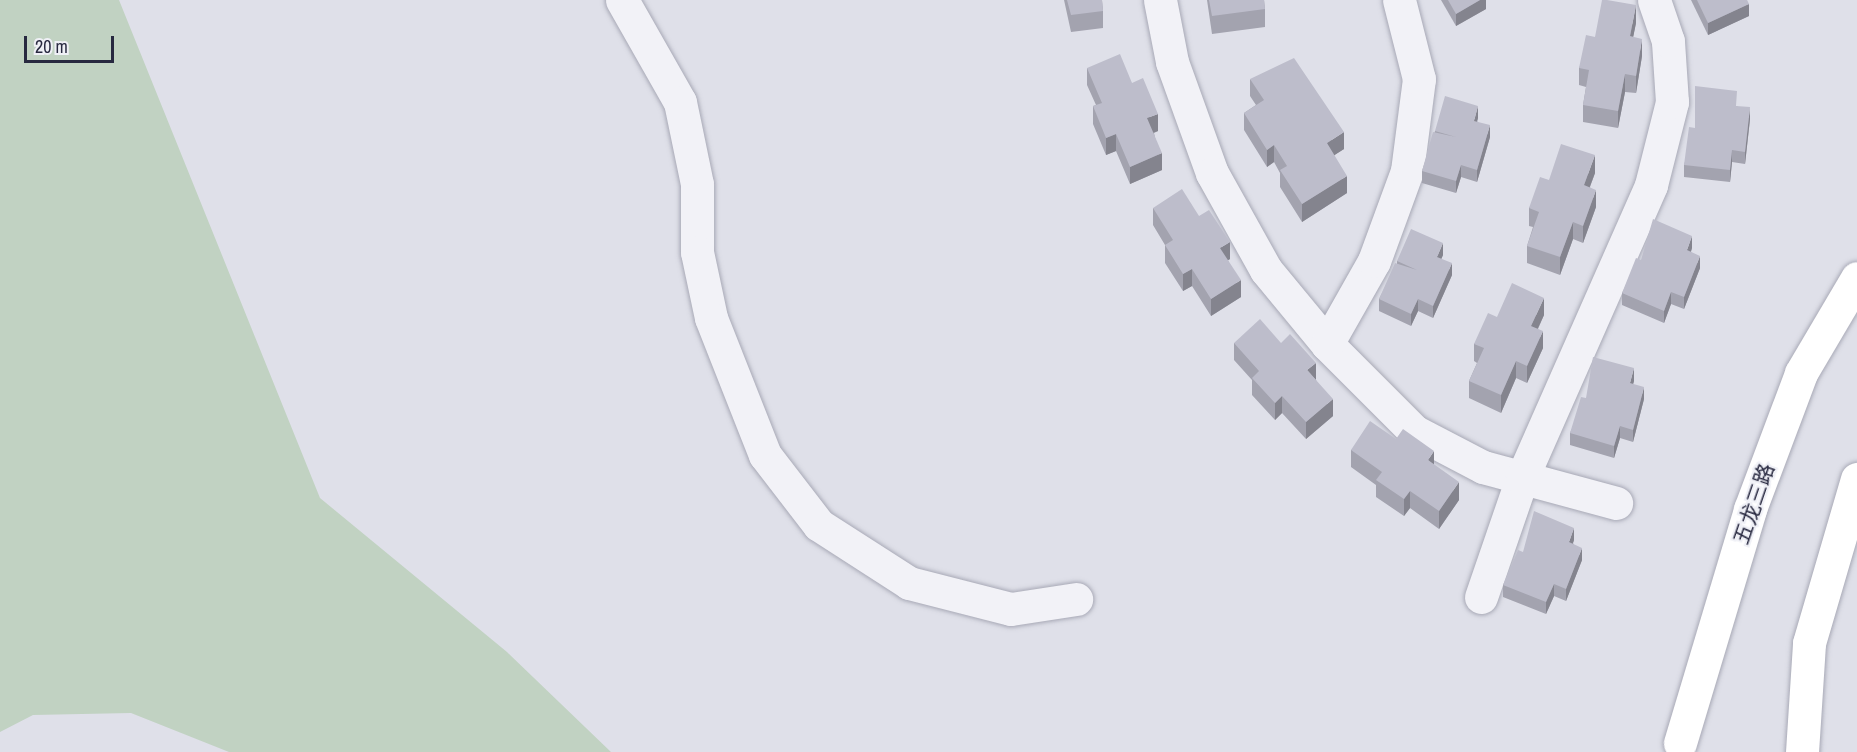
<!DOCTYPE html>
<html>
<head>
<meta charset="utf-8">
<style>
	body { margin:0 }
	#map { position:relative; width:1857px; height:752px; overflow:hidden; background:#dfe0e9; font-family:"Archivo Narrow","Noto Sans SC",sans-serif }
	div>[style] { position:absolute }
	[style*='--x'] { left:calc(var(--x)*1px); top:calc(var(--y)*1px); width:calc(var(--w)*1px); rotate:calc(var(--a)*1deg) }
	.green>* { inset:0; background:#c1d2c2 }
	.roads { filter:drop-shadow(0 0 2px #a8a9b6) drop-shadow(0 0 2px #a8a9b6) }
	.minor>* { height:33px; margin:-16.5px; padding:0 16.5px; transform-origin:16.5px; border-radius:16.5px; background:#f2f2f7 }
	.major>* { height:33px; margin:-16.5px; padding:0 16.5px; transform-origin:16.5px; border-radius:16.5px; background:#fff }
	.wall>* { inset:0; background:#a3a3af }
	.shaded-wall>* { inset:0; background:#84848e }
	.building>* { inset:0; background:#bdbdcb }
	span { translate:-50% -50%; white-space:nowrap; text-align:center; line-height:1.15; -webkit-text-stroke:4.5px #eff0f6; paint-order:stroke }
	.street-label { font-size:21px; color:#282940 }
	.scale { position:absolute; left:24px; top:36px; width:90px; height:27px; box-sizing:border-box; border:3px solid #282940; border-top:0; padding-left:8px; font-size:18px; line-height:21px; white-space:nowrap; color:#282940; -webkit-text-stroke:4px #eff0f6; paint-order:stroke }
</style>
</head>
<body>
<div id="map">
	<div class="green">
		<div style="clip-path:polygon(0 0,119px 0,320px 498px,507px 652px,611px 752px,229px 752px,131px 713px,33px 715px,0 732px)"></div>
	</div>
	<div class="roads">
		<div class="minor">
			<div style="--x:622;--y:0;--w:117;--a:60.4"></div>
			<div style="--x:680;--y:102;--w:84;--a:78.3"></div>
			<div style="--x:697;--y:184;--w:68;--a:90"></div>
			<div style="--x:697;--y:252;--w:67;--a:78"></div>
			<div style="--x:711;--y:318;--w:147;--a:68.5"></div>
			<div style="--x:765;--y:455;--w:88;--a:52.4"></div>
			<div style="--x:819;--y:525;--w:107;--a:32.8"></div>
			<div style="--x:909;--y:583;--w:105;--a:14.3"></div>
			<div style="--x:1011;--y:609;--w:66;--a:-8.7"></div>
			<div style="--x:1160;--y:0;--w:63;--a:79"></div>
			<div style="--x:1172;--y:62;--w:118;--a:70.2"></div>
			<div style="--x:1212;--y:173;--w:111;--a:60.9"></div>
			<div style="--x:1266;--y:270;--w:96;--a:50.5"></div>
			<div style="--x:1327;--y:344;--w:123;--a:45"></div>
			<div style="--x:1414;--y:431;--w:78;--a:27.6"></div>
			<div style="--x:1483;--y:467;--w:138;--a:15.1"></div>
			<div style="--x:1327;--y:344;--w:95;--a:-60.5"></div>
			<div style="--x:1374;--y:261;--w:96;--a:-69.9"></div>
			<div style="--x:1407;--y:171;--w:93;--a:-82.6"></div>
			<div style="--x:1419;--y:79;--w:81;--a:-104.2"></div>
			<div style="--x:1481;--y:597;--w:126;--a:-71"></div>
			<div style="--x:1522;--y:478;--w:320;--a:-66.2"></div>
			<div style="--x:1651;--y:185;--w:86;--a:-75.8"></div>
			<div style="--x:1672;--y:102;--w:61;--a:-93.8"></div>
			<div style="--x:1668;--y:41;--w:43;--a:-108.9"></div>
		</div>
		<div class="major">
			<div style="--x:1680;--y:743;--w:244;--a:-73.3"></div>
			<div style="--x:1750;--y:509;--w:145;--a:-69.4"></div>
			<div style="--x:1801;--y:373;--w:110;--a:-59.5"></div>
			<div style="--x:1802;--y:752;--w:109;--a:-86.3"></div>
			<div style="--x:1809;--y:643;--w:171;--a:-73.7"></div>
		</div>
	</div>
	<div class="wall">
		<div style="clip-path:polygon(1064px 0,1102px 0,1103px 11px,1103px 28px,1071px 32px)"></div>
		<div style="clip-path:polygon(1207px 0,1264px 0,1265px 9px,1265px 27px,1212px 34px)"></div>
		<div style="clip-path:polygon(1441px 0,1486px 0,1486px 9px,1456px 26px)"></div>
		<div style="clip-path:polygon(1691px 0,1747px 0,1749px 16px,1708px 35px)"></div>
		<div style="clip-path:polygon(1636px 23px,1633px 37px,1642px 56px,1636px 93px,1625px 92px,1618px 128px,1583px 122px,1583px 105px,1586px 87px,1579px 85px,1579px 68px,1595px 37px)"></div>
		<div style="clip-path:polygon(1087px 68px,1132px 83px,1158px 131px,1154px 133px,1162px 170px,1130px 184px,1116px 151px,1106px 155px,1093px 124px,1093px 106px,1096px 105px,1087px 85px)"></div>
		<div style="clip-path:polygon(1250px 79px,1344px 149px,1334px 155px,1347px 193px,1302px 222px,1280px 187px,1280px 173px,1274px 162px,1267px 167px,1244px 130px,1244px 113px,1256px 105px,1250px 96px)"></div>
		<div style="clip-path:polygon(1737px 106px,1750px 119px,1745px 164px,1732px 162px,1730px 182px,1684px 177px,1684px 165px,1695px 128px)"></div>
		<div style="clip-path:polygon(1478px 118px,1477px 121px,1490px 137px,1477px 182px,1461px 177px,1456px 193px,1422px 183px,1422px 171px,1435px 131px)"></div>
		<div style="clip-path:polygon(1595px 173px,1590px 187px,1596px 207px,1583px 243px,1573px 239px,1560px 275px,1527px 263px,1527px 246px,1533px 227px,1529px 226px,1529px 208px,1549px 180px)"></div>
		<div style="clip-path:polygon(1153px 208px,1199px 216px,1230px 259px,1228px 260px,1241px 297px,1211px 316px,1192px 286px,1183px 291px,1165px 263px,1165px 245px,1153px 225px)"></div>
		<div style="clip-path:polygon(1692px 248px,1691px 252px,1700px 268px,1684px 309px,1671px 304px,1664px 323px,1622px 305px,1622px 293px,1641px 260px)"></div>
		<div style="clip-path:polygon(1443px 255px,1441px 259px,1452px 275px,1433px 318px,1418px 311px,1411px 326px,1379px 311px,1379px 299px,1397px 264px,1397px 261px)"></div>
		<div style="clip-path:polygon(1544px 315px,1538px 329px,1543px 348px,1527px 383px,1516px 378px,1501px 413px,1469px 398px,1469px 381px,1477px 363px,1474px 361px,1474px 344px,1497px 317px)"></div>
		<div style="clip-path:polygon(1234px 343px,1281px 343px,1316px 380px,1333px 416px,1306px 439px,1282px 413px,1275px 420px,1252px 395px,1252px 380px,1234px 360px)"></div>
		<div style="clip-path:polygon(1634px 381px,1633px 384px,1644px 399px,1633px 442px,1620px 438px,1614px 458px,1570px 445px,1570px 433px,1586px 398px)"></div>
		<div style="clip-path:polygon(1396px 439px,1434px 465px,1459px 500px,1439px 529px,1410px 508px,1404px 516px,1376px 497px,1376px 485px,1351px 467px,1351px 450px)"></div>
		<div style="clip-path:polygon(1574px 540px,1573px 543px,1582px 560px,1566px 601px,1554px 596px,1546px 614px,1503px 597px,1503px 585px,1523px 552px)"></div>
	</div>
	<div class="shaded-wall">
		<div style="clip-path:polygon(1480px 0,1486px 0,1486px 9px,1456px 26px,1456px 14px)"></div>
		<div style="clip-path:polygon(1749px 4px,1749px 16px,1708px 35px,1708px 23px)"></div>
		<div style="clip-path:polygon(1636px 5px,1636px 23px,1630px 53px,1630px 36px)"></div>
		<div style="clip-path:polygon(1642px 39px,1642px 56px,1636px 93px,1636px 76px)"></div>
		<div style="clip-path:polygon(1625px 74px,1625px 92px,1618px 128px,1618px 111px)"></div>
		<div style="clip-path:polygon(1478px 106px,1478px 118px,1474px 133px,1474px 121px)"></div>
		<div style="clip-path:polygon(1750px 107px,1750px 119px,1745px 164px,1745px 152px)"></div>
		<div style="clip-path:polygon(1158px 114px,1158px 131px,1147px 135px,1147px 118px)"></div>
		<div style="clip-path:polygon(1490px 125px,1490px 137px,1477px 182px,1477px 170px)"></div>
		<div style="clip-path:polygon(1344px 132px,1344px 149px,1327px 160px,1327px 143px)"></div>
		<div style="clip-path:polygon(1116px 134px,1116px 151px,1106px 155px,1106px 138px)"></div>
		<div style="clip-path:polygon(1274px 145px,1274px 162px,1267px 167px,1267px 150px)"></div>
		<div style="clip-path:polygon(1732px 150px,1732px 162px,1730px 182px,1730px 170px)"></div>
		<div style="clip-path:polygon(1162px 153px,1162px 170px,1130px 184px,1130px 167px)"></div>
		<div style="clip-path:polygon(1595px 155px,1595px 173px,1584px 202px,1584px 185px)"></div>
		<div style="clip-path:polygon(1461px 165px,1461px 177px,1456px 193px,1456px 181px)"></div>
		<div style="clip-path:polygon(1347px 176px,1347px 193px,1302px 222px,1302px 204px)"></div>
		<div style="clip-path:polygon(1596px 190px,1596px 207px,1583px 243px,1583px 226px)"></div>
		<div style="clip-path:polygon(1573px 222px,1573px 239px,1560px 275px,1560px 257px)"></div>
		<div style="clip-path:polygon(1692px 236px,1692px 248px,1687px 262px,1687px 250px)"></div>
		<div style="clip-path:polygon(1230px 242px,1230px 259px,1220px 265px,1220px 248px)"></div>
		<div style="clip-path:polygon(1443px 243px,1443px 255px,1437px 269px,1437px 257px)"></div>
		<div style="clip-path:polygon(1700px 256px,1700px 268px,1684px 309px,1684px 297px)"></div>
		<div style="clip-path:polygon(1452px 263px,1452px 275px,1433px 318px,1433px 306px)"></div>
		<div style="clip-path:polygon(1192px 269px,1192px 286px,1183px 291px,1183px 274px)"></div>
		<div style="clip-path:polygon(1241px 280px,1241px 297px,1211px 316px,1211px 299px)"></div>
		<div style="clip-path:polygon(1671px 292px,1671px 304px,1664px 323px,1664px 311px)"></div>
		<div style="clip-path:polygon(1544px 298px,1544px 315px,1531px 343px,1531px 326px)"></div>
		<div style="clip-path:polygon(1418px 299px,1418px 311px,1411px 326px,1411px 314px)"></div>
		<div style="clip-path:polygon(1543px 331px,1543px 348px,1527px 383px,1527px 366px)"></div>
		<div style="clip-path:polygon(1516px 361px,1516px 378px,1501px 413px,1501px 395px)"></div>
		<div style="clip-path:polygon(1316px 363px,1316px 380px,1307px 370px)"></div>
		<div style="clip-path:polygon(1634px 368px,1634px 381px,1630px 395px,1630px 383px)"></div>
		<div style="clip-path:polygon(1644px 387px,1644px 399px,1633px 442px,1633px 430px)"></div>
		<div style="clip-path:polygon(1282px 396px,1282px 413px,1275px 420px,1275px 403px)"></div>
		<div style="clip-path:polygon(1333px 399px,1333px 416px,1306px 439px,1306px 422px)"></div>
		<div style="clip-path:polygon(1620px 426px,1620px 438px,1614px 458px,1614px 446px)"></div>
		<div style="clip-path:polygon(1434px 451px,1434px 468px,1428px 460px)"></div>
		<div style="clip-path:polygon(1459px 482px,1459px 500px,1439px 529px,1439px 511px)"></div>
		<div style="clip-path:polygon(1410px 491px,1410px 508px,1404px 516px,1404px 499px)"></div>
		<div style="clip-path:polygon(1574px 528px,1574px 540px,1569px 554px,1569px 542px)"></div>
		<div style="clip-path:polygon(1582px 548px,1582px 560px,1566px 601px,1566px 589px)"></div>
		<div style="clip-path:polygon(1554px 584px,1554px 596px,1546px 614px,1546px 602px)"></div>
	</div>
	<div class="building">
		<div style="clip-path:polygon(1067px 0,1102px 0,1103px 11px,1071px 15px)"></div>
		<div style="clip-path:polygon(1209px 0,1264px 0,1265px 9px,1212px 16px)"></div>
		<div style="clip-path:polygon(1448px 0,1480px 0,1456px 14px)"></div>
		<div style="clip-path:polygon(1602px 0,1607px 0,1636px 5px,1630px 36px,1642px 39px,1636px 76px,1625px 74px,1618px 111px,1583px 105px,1589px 70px,1579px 68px,1586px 35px,1595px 37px)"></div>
		<div style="clip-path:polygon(1697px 0,1747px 0,1749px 4px,1708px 23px)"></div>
		<div style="clip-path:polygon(1120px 54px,1132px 83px,1143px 78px,1158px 114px,1147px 118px,1162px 153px,1130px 167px,1116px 134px,1106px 138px,1093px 106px,1102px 103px,1087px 68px)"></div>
		<div style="clip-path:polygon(1294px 58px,1344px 132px,1327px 143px,1347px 176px,1302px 204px,1280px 170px,1287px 166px,1274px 145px,1267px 150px,1244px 113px,1264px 100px,1250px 79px)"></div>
		<div style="clip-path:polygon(1695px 86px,1737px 91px,1736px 106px,1750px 107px,1745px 152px,1732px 150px,1730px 170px,1684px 165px,1689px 127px,1695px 128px)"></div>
		<div style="clip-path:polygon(1445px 96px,1478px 106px,1474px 121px,1490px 125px,1477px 170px,1461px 165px,1456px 181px,1422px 171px,1433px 132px,1456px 137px,1435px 131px)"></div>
		<div style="clip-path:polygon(1561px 144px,1595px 155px,1584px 185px,1596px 190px,1583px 226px,1573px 222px,1560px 257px,1527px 246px,1539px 212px,1529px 208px,1540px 177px,1549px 180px)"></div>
		<div style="clip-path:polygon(1182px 189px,1199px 216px,1209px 210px,1230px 242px,1220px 248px,1241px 280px,1211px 299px,1192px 269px,1183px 274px,1165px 245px,1173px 240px,1153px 208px)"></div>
		<div style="clip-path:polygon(1653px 219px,1692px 236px,1687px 250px,1700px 256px,1684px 297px,1671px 292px,1664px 311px,1622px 293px,1636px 258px,1641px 260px)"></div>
		<div style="clip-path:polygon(1411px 229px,1443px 243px,1437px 257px,1452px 263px,1433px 306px,1418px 299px,1411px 314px,1379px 299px,1395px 263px,1417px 270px,1397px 261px)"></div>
		<div style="clip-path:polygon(1512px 283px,1544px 298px,1531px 326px,1543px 331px,1527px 366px,1516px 361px,1501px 395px,1469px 381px,1484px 348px,1474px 344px,1488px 313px,1497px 317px)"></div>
		<div style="clip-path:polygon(1260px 319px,1281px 343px,1290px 334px,1316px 363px,1307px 370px,1333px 399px,1306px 422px,1282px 396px,1275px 403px,1252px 378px,1259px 371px,1234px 343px)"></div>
		<div style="clip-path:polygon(1593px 357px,1634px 368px,1630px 383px,1644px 387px,1633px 430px,1620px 426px,1614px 446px,1570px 433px,1581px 397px,1586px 398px)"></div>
		<div style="clip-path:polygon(1370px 421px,1396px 439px,1403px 429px,1434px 451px,1428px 460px,1459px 482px,1439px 511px,1410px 491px,1404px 499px,1376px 480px,1382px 472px,1351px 450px)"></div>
		<div style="clip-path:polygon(1534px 511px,1574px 528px,1569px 542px,1582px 548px,1566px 589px,1554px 584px,1546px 602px,1503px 585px,1518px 550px,1523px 552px)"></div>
	</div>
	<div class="street-label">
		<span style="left:1754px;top:504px;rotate:-71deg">五龙三路</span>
	</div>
	<div class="scale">20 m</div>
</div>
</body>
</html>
